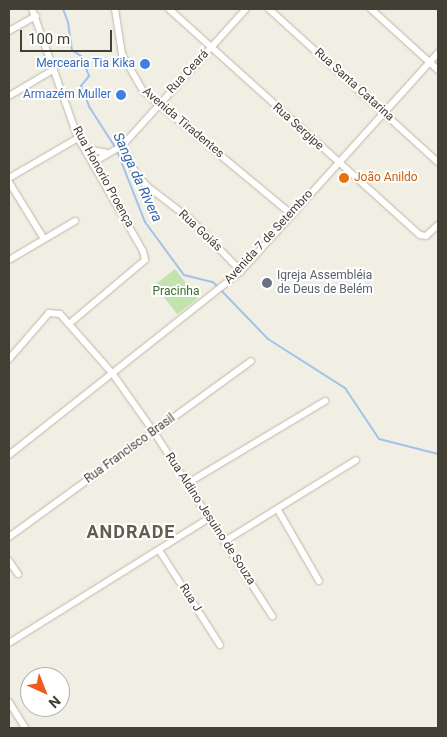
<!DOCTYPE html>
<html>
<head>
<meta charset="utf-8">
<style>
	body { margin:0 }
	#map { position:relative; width:447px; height:737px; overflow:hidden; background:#f1efe3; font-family:Roboto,sans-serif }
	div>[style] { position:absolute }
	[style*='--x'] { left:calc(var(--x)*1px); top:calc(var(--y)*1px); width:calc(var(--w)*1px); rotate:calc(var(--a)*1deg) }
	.green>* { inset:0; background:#c3e3ae; transform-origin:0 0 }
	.stream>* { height:2px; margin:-1px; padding:0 1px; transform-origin:1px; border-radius:1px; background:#a2c2eb }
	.roads { filter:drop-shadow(0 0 1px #bbb7a7) drop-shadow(0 0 1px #bbb7a7) }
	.minor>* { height:6px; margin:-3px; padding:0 3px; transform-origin:3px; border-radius:3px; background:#fff }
	.dots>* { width:14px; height:14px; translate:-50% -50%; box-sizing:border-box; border:2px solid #fff; border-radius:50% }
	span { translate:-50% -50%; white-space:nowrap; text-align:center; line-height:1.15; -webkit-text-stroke:4px #fff; paint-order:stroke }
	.shop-label { font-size:12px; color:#366cbe }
	.right { translate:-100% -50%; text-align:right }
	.street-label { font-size:12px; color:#423f34 }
	.food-label { font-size:12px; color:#c56008 }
	.left { translate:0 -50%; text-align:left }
	.worship-label { font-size:12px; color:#5b616d }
	.park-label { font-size:12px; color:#3a702b }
	.water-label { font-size:14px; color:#3465a7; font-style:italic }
	.district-label { font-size:18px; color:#645e4c; font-weight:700; letter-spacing:1px }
	.frame { position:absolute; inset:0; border:10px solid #423f34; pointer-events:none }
	.north { position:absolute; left:20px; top:667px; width:50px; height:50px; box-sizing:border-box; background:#fff; border:1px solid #b3b2ae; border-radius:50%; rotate:136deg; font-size:14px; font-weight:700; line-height:20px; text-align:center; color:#423f34 }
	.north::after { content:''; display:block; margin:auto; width:18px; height:22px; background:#ee5c1d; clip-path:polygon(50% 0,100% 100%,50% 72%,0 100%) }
	.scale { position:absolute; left:20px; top:30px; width:92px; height:22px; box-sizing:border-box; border:2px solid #423f34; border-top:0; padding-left:6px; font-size:15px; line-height:18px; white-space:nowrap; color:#423f34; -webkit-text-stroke:4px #fff; paint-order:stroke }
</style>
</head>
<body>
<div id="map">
	<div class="green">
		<div style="left:175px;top:269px;width:37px;height:26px;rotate:52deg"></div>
	</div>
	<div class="stream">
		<div style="--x:63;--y:9;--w:14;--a:69"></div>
		<div style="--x:68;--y:22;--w:28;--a:82"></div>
		<div style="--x:72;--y:50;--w:11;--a:34"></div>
		<div style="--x:81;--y:56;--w:22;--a:68"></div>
		<div style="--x:89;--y:76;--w:13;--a:129"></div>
		<div style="--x:81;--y:86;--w:24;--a:68"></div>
		<div style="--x:90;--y:108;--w:46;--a:57.3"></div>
		<div style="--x:117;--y:151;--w:76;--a:68.5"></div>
		<div style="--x:145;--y:222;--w:66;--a:53.7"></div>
		<div style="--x:184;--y:275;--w:30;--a:14"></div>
		<div style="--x:213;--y:282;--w:79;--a:46"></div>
		<div style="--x:268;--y:339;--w:91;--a:32.5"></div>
		<div style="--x:345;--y:388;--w:61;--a:56.3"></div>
		<div style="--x:379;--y:439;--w:61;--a:14.3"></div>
	</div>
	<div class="roads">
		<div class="minor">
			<div style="--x:32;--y:9;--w:137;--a:70.4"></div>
			<div style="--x:78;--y:138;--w:130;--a:60.1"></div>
			<div style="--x:143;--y:251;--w:9;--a:77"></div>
			<div style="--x:145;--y:260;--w:99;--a:139.9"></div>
			<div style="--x:115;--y:9;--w:46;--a:81.2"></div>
			<div style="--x:122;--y:54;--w:43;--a:60.4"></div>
			<div style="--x:143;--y:91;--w:192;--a:39.7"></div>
			<div style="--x:169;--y:9;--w:338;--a:42"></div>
			<div style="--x:420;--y:235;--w:6;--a:9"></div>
			<div style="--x:426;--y:236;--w:16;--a:-43"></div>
			<div style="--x:269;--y:9;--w:228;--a:42.2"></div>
			<div style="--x:371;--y:9;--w:91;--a:42.3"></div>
			<div style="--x:9;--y:31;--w:31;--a:-29"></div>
			<div style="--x:9;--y:96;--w:51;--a:-30.6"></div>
			<div style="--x:122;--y:146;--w:31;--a:63"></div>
			<div style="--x:136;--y:174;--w:16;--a:47"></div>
			<div style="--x:147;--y:186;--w:56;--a:37.7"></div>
			<div style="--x:191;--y:220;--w:71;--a:45.6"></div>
			<div style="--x:85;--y:149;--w:22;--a:10"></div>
			<div style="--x:94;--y:162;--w:32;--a:-30"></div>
			<div style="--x:122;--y:146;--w:185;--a:-47.9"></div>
			<div style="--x:9;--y:178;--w:80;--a:-30.1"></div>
			<div style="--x:9;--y:182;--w:67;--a:58.4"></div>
			<div style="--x:9;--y:260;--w:77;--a:-30.6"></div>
			<div style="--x:9;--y:359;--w:61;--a:-49"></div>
			<div style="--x:49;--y:313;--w:11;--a:5"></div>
			<div style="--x:60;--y:314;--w:79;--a:48.6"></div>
			<div style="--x:112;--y:373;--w:72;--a:54.6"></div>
			<div style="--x:154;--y:432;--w:219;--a:57.3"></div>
			<div style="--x:9;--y:455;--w:296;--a:-38.4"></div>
			<div style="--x:241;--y:271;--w:294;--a:-47.9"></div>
			<div style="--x:188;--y:483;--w:160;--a:-30.9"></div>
			<div style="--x:278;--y:510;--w:82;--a:60"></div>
			<div style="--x:9;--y:537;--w:299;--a:-36"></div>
			<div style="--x:225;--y:541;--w:154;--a:-31.7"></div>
			<div style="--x:159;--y:550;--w:113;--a:57.3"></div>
			<div style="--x:9;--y:561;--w:16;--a:55"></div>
			<div style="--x:9;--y:643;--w:236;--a:-32"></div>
			<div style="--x:9;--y:702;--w:31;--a:58"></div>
		</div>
	</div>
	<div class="dots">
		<div style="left:145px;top:64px;background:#3f7fe0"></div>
		<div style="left:121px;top:95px;background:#3f7fe0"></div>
		<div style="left:344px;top:178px;background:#e8710a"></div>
		<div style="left:267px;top:283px;background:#6b7280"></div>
	</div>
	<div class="shop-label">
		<span class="right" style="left:135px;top:64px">Mercearia Tia Kika</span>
		<span class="right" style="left:111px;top:95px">Armazém Muller</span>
	</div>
	<div class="street-label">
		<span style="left:188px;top:72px;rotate:-47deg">Rua Ceará</span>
		<span style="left:354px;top:85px;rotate:42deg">Rua Santa Catarina</span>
		<span style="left:183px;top:123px;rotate:40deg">Avenida Tiradentes</span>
		<span style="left:298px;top:127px;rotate:42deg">Rua Sergipe</span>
		<span style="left:103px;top:177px;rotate:61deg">Rua Honorio Proença</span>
		<span style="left:200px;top:231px;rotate:43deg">Rua Goiás</span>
		<span style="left:269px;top:237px;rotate:-47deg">Avenida 7 de Setembro</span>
		<span style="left:130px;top:449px;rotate:-36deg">Rua Francisco Brasil</span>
		<span style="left:210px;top:519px;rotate:57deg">Rua Aldino Jesuino de Souza</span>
		<span style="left:190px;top:598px;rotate:57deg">Rua J</span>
	</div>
	<div class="food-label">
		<span class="left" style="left:354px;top:178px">João Anildo</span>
	</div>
	<div class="worship-label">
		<span class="left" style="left:277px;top:283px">Igreja Assembléia<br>de Deus de Belém</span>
	</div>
	<div class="park-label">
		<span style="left:176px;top:292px">Pracinha</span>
	</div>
	<div class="water-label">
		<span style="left:138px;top:177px;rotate:65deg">Sanga da Rivera</span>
	</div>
	<div class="district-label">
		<span style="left:131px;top:532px">ANDRADE</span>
	</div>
	<div class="frame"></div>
	<div class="north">N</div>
	<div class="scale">100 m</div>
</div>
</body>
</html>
